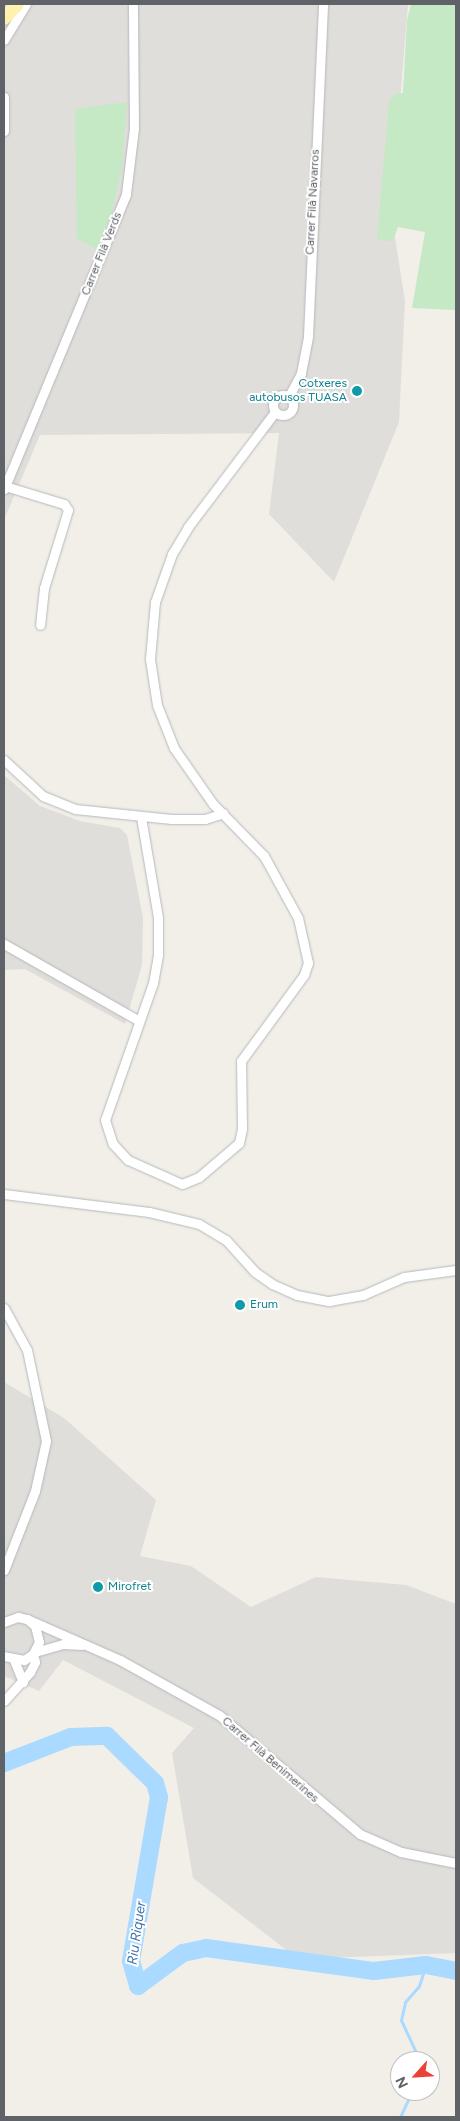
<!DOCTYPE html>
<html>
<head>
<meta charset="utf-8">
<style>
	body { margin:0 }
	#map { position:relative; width:460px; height:2121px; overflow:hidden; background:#f1efe8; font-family:Figtree,sans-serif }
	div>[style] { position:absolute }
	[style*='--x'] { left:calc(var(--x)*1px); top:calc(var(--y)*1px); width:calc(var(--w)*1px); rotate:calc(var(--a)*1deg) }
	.industrial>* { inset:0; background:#e0deda }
	.green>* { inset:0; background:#c5e8c5 }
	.stream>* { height:3px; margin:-1.5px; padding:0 1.5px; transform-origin:1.5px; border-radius:1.5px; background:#aadaff }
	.river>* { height:18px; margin:-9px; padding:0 9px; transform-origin:9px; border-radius:9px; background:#aadaff }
	.roads { filter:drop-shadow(0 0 1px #b5b8bc) drop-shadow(0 0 1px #b5b8bc) }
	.street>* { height:9px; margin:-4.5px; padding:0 4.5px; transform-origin:4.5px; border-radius:4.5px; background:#fff }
	.street>.ring { margin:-4.5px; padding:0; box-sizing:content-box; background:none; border:9px solid #fff; border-radius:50% }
	.primary>* { height:14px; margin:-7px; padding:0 7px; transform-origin:7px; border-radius:7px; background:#fff2af }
	.dots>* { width:14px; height:14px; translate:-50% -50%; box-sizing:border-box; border:2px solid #fff; border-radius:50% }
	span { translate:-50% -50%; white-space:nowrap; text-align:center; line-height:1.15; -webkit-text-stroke:4px #fff; paint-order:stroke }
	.street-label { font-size:12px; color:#5f6368 }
	.culture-label { font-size:12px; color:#0d838f }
	.right { translate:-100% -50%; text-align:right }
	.left { translate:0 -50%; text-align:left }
	.water-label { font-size:14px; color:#4174aa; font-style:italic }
	.frame { position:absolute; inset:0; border:5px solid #5f6368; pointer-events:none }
	.north { position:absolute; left:390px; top:2051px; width:50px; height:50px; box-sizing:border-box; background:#fff; border:1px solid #bfc1c3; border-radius:50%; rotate:244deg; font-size:14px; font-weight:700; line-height:20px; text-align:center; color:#5f6368 }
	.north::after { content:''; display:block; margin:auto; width:18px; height:22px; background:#ea4335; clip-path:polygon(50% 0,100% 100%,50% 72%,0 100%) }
</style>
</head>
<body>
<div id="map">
	<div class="industrial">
		<div style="clip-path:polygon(4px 4px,408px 4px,391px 212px,405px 301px,399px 422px,334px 582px,269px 514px,279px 433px,40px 435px,4px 520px)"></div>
		<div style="clip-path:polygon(4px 775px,40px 806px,80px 821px,120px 828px,127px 835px,143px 918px,142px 965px,125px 1024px,25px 969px,4px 970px)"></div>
		<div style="clip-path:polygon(4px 1382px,64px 1418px,156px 1500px,140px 1556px,191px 1566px,251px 1607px,316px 1577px,406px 1585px,456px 1604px,456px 1953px,298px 1959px,193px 1878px,172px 1753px,194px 1728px,63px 1660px,39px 1691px,4px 1676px)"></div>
	</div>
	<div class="green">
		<div style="clip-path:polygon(411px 4px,456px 4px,456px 310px,412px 308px,425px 232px,398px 227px,393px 241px,377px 240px,389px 102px,395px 94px,403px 93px,407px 20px)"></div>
		<div style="clip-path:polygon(127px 102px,122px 167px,112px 212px,97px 249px,77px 239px,75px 109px)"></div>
	</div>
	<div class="stream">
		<div style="--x:420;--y:2061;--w:45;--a:-114.9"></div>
		<div style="--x:401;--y:2020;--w:18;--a:-77"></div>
		<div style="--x:405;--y:2002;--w:21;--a:-49"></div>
		<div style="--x:419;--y:1986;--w:22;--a:-72"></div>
		<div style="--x:400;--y:2117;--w:29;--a:-65"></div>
	</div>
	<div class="river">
		<div style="--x:4;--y:1763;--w:72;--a:-21.2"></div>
		<div style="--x:71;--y:1737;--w:36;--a:-2"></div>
		<div style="--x:107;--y:1736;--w:67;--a:44.4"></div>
		<div style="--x:155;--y:1783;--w:15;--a:74"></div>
		<div style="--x:159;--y:1797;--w:166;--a:99.7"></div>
		<div style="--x:131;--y:1961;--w:26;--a:74"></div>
		<div style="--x:138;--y:1986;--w:56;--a:-36.3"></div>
		<div style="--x:183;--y:1953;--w:24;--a:-12"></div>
		<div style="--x:206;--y:1948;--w:170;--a:7.8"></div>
		<div style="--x:374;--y:1971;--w:52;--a:-6.6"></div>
		<div style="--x:426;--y:1965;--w:31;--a:11"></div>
	</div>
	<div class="roads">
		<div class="street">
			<div style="--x:4;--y:40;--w:42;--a:-58.6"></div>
			<div style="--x:4;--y:97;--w:34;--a:90"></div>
			<div class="ring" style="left:273px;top:395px;width:11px;height:11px"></div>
			<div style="--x:289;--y:396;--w:26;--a:-62"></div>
			<div style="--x:301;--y:373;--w:38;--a:-79"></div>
			<div style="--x:308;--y:336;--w:332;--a:-87.4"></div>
			<div style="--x:5;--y:486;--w:62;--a:17"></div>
			<div style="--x:64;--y:504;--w:7;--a:56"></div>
			<div style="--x:68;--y:510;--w:82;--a:107.1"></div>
			<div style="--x:44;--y:588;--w:37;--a:96"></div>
			<div style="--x:4;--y:489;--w:319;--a:-67.5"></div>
			<div style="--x:126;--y:194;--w:66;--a:-83.1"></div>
			<div style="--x:134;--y:128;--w:124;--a:-90.5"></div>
			<div style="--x:4;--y:760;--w:53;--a:42.7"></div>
			<div style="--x:43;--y:796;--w:35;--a:22"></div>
			<div style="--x:75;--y:809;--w:97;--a:5.9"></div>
			<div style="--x:171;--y:819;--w:34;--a:0"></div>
			<div style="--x:205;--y:819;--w:19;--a:-18"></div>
			<div style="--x:141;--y:817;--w:102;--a:80.4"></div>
			<div style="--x:158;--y:918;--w:37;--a:90"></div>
			<div style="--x:158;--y:955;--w:28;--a:100"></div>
			<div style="--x:153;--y:983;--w:145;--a:109.3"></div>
			<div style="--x:105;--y:1120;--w:25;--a:72"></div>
			<div style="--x:113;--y:1144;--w:22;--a:47"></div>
			<div style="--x:128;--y:1160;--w:59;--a:24"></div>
			<div style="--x:182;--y:1184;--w:18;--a:-22"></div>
			<div style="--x:199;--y:1177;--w:52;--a:-40.4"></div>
			<div style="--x:239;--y:1143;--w:14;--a:-78"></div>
			<div style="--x:242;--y:1129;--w:68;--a:-90.8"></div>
			<div style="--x:241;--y:1061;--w:107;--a:-53.8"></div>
			<div style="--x:304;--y:975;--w:13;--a:-72"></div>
			<div style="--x:308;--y:963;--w:46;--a:-102.5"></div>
			<div style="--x:298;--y:918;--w:71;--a:-118.7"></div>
			<div style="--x:264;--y:856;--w:73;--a:-134.4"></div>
			<div style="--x:213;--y:804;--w:68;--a:-124.9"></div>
			<div style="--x:174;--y:748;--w:46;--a:-111.6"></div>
			<div style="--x:157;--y:705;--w:47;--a:-98.7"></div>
			<div style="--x:150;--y:659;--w:57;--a:-85"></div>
			<div style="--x:155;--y:602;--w:51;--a:-70.5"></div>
			<div style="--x:172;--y:554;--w:31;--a:-59"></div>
			<div style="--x:188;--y:527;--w:144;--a:-52.9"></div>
			<div style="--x:4;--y:944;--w:154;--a:29.6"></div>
			<div style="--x:4;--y:1194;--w:146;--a:7.1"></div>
			<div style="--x:149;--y:1212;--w:51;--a:13.5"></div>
			<div style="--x:199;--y:1224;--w:31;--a:31"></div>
			<div style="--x:226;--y:1240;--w:43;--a:47.8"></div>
			<div style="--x:255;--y:1272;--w:21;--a:35"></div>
			<div style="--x:272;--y:1284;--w:27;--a:24"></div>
			<div style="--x:297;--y:1295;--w:33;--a:11"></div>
			<div style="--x:329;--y:1301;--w:35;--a:-10"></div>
			<div style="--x:363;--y:1295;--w:45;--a:-23.7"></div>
			<div style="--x:404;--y:1277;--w:52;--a:-7.7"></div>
			<div style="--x:4;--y:1308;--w:48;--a:61.3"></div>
			<div style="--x:27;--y:1350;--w:93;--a:78.2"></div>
			<div style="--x:46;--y:1441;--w:51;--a:102.4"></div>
			<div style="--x:35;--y:1491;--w:85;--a:111.4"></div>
			<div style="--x:27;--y:1619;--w:102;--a:23.8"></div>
			<div style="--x:120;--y:1660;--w:113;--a:29.1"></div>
			<div style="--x:219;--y:1715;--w:185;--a:40.2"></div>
			<div style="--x:360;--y:1834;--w:45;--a:23.7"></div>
			<div style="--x:401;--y:1852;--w:56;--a:11.3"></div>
			<div style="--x:4;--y:1622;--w:15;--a:-20"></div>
			<div style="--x:18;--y:1617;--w:9;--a:13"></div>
			<div style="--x:27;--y:1619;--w:11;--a:41"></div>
			<div style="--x:35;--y:1626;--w:16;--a:76"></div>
			<div style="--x:39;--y:1642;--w:13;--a:117"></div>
			<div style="--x:33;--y:1654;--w:11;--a:146"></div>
			<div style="--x:24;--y:1660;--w:20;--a:-169"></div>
			<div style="--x:35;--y:1652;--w:29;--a:-16"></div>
			<div style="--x:63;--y:1644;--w:19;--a:3"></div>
			<div style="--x:14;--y:1660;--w:24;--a:68"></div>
			<div style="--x:4;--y:1701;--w:39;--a:-48"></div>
			<div style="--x:30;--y:1672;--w:11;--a:-63"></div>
			<div style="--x:35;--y:1662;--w:8;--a:-104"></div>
		</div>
		<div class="primary">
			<div style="--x:4;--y:18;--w:19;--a:-47"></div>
		</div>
	</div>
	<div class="dots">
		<div style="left:357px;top:391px;background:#0f9aa8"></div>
		<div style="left:240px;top:1305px;background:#0f9aa8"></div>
		<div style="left:98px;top:1587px;background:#0f9aa8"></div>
	</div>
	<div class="street-label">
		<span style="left:313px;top:202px;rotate:-87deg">Carrer Filà Navarros</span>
		<span style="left:102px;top:254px;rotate:-68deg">Carrer Filà Verds</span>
		<span style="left:270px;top:1760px;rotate:41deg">Carrer Filà Benimerines</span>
	</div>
	<div class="culture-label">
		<span class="right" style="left:347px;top:391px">Cotxeres<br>autobusos TUASA</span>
		<span class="left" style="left:250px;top:1305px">Erum</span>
		<span class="left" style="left:108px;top:1587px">Mirofret</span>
	</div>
	<div class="water-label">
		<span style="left:137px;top:1933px;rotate:-82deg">Riu Riquer</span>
	</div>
	<div class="frame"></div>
	<div class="north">N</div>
</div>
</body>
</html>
